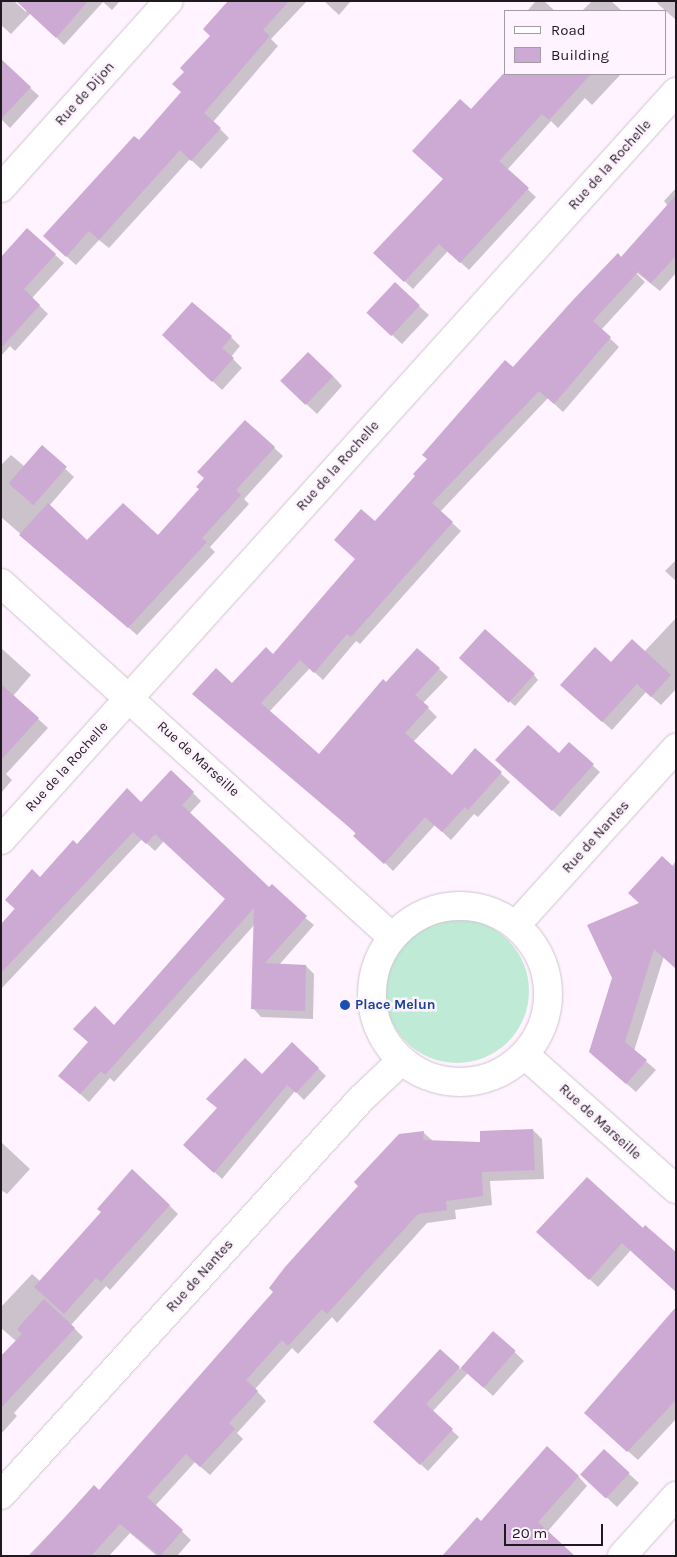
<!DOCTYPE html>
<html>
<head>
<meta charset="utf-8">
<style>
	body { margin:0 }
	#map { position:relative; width:677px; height:1557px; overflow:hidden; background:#fef3fe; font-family:Karla,sans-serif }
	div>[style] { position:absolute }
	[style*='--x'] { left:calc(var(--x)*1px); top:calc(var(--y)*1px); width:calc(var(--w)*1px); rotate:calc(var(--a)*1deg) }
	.green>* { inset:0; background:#bfead5 }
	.round { border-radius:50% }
	.shadow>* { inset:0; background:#0003 }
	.building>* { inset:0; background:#cdaad3; transform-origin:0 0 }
	.roads { filter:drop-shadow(0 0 1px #cfc4cf) drop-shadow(0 0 1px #cfc4cf) }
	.minor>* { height:28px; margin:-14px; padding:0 14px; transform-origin:14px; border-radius:14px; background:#fff }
	.minor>.ring { margin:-14px; padding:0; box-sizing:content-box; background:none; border:28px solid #fff; border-radius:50% }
	.dots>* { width:14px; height:14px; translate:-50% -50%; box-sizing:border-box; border:2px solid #fef3fe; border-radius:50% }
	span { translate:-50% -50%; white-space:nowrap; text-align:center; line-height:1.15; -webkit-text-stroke:5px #fef3fe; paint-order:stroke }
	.street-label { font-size:14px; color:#1e1a1e }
	.transit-label { font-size:14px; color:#164399; font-weight:700 }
	.left { translate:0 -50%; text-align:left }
	.frame { position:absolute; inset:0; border:2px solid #1e1a1e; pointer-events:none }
	.legend { position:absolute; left:504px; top:10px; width:162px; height:65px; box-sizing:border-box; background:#fef3fe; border:1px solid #a49ca4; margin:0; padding:6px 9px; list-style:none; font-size:15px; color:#1e1a1e }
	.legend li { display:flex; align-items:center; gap:10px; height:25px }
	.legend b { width:25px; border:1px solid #a49ca4 }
	.scale { position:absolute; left:504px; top:1524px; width:99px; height:22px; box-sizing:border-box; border:2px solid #1e1a1e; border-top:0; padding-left:6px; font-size:15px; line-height:18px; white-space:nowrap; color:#1e1a1e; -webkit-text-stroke:4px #fef3fe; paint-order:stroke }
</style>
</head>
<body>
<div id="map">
	<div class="green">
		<div class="round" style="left:385px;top:919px;width:144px;height:144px"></div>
	</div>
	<div class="shadow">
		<div style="clip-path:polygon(1px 1px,14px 1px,26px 12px,29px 1px,120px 1px,112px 10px,103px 2px,64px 45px,31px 13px,11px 34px,1px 25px)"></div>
		<div style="clip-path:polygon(235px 1px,307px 1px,271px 39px,278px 46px,213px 122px,229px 138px,201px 169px,190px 159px,109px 248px,99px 240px,76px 265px,54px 245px,182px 93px,185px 72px)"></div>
		<div style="clip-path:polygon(324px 1px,351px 1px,339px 15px)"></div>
		<div style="clip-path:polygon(536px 1px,544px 1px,555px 11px,527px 11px)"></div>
		<div style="clip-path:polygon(592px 1px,611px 1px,622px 11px,582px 11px)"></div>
		<div style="clip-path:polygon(656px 1px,676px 1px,676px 20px,659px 5px)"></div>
		<div style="clip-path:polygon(1px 61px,39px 96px,10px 128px,1px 119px)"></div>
		<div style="clip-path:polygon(506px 72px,621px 74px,592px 105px,585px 98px,558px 128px,551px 121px,507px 170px,536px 197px,469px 270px,448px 251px,413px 289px,383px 261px,444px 179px,471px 111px)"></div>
		<div style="clip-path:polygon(676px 188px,676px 273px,660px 291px,631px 268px,645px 282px,601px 330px,619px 347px,563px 412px,548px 398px,440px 512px,461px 531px,360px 644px,356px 641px,323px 680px,310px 668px,269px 712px,319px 755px,386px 684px,439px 669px,448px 677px,423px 703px,437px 717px,413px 742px,452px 776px,475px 750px,510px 782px,478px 817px,474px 814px,451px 840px,435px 825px,393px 871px,344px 822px,232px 684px,273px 655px,356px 560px,375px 523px,513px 369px,621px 258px,668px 206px,664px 201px)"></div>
		<div style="clip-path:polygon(28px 230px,64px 263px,32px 298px,48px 314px,15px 351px,10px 346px,1px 356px,1px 258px)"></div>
		<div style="clip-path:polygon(419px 306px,429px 315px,402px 344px,378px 322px)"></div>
		<div style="clip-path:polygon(231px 337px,240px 346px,231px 357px,242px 368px,222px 390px,173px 344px)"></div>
		<div style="clip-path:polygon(333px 376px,342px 386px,317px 414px,291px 390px)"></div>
		<div style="clip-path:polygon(245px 421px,283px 456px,244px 499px,249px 504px,210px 547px,215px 552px,137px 635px,1px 517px,1px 465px,11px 455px,24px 466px,42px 447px,74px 477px,49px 506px,88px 542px,158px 537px,200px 489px)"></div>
		<div style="clip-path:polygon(676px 560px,676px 581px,665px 571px)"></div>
		<div style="clip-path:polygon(676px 618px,676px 689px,661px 705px,646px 692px,612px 730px,571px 694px,611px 663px,644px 652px)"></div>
		<div style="clip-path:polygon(1px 648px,31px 675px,13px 696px,48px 728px,6px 774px,12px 780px,1px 793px)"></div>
		<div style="clip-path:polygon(465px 662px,534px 675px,538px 680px,515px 706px)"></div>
		<div style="clip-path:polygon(569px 744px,600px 772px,560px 817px,504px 767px,559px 755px)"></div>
		<div style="clip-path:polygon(193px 793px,201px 801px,189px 814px,269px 888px,314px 925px,279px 965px,306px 966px,314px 974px,313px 1019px,261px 1017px,253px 1008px,255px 924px,114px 1082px,110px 1078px,89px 1102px,60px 1076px,114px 1026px,227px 899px,164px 841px,155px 851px,142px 839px,1px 989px,1px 925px,40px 878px,77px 845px,141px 804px)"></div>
		<div style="clip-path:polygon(676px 861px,676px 939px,666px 950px,634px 1051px,656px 1070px,636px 1092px,600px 1061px,641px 904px)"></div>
		<div style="clip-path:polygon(292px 1043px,326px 1076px,304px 1100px,295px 1091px,222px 1179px,193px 1152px,218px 1109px,262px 1075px)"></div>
		<div style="clip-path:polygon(533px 1130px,542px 1139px,544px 1179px,490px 1181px,492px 1205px,455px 1210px,456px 1219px,427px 1223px,337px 1323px,332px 1317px,298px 1354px,292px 1348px,255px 1389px,266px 1401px,237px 1433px,243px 1439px,210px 1475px,195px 1462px,155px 1506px,191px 1540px,177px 1556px,157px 1556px,130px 1533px,109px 1556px,28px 1556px,94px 1487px,99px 1491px,275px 1292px,400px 1135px,424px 1133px,433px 1141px,482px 1143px)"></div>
		<div style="clip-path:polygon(1px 1142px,30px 1169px,7px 1194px,1px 1190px)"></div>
		<div style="clip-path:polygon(169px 1205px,178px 1214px,110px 1290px,106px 1286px,71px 1325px,83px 1337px,14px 1413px,17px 1416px,1px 1434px,1px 1356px,16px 1341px,1px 1328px,1px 1307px,32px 1274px,40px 1281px)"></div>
		<div style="clip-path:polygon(643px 1230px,631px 1250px,598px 1287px,547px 1240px)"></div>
		<div style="clip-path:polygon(676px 1309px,676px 1419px,638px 1460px,595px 1422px)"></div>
		<div style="clip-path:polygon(493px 1332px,524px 1361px,493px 1396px,468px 1373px,432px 1412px,459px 1437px,428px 1471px,382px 1429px,440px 1351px,460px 1369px)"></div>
		<div style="clip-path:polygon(604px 1451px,639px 1483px,617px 1507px,591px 1483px)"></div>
		<div style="clip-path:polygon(578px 1476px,587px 1486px,547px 1532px,481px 1523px)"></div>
	</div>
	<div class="building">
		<div style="clip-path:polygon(16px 1px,88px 1px,56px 38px)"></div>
		<div style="clip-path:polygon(228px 1px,289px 1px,263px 30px,270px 36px,204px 113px,221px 128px,191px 161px,180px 150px,99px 240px,89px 231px,66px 257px,43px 236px,134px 136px,139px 140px,181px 92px,172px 84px,184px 72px,180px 68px,210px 36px,203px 29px)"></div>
		<div style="clip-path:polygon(1px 59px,31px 87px,1px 119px)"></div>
		<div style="clip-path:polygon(503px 74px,591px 74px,549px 120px,542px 114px,499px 161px,529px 188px,460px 263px,439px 244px,404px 282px,373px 253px,443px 179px,412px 151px,460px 99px,471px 109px)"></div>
		<div style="clip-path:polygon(676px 195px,676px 256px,651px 283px,625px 260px,638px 272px,593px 321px,611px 337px,554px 404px,539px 391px,432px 503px,453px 522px,351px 637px,347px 634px,314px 673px,300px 660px,261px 703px,319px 754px,383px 679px,386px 682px,417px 648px,440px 668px,415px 695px,429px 707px,405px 733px,452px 775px,475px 748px,502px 772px,468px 810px,465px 807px,442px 832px,425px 817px,384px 864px,353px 836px,356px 833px,192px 694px,216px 668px,232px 683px,266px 647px,273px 654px,355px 559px,334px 540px,361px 509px,375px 521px,415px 476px,413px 474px,427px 459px,422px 455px,505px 360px,513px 367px,572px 301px,618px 253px,621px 257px)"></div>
		<div style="clip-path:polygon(27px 228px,56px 254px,24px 289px,40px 305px,1px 348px,1px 257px)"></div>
		<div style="left:395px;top:282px;width:34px;height:42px;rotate:43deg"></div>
		<div style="clip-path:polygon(192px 302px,232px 336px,222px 348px,234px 358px,212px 382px,162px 335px)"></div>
		<div style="left:308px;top:352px;width:35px;height:40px;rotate:44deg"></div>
		<div style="clip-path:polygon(245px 420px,275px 447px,236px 490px,241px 495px,202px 538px,207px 542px,128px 628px,19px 535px,48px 503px,87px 540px,123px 503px,158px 535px,199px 489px,196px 487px,204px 478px,197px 472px)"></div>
		<div style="left:42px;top:445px;width:33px;height:51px;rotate:41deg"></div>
		<div style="left:485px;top:629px;width:67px;height:39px;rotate:42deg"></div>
		<div style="clip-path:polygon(632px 639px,671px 675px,651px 697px,637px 684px,602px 722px,560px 685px,595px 647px,611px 662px)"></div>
		<div style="clip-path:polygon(1px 684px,39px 718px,1px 760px)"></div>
		<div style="clip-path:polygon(528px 725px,559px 753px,569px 742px,594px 764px,552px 811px,495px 760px)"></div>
		<div style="clip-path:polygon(171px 770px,194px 792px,182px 805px,269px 887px,272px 884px,307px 916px,265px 963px,306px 965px,305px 1011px,251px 1009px,254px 908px,105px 1075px,101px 1071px,80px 1094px,58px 1076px,88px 1042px,73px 1029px,95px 1006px,114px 1025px,225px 899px,155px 834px,146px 844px,133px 832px,1px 973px,1px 924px,15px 909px,5px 900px,32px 869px,40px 877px,73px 840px,77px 844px,127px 788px,141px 802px)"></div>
		<div style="clip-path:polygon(662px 856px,676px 869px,676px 969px,654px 949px,625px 1042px,647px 1060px,626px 1084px,589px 1052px,612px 978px,587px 925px,639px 903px,628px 893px)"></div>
		<div style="clip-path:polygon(292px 1042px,319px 1068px,296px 1093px,287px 1085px,214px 1173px,183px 1145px,217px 1108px,206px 1099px,245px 1058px,262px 1074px)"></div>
		<div style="clip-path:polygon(533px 1129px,535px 1170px,482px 1172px,483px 1196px,446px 1201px,447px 1210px,418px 1214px,327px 1314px,322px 1309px,288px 1346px,282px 1340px,246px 1380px,258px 1391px,229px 1423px,235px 1429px,200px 1467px,186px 1454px,147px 1497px,183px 1530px,160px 1556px,120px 1524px,91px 1556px,30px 1556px,94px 1485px,99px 1490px,273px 1292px,269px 1288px,285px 1267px,358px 1186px,354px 1182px,399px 1134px,424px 1131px,423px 1140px,480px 1142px,480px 1131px)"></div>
		<div style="clip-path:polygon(132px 1169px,170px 1205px,101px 1282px,96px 1278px,64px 1314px,34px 1287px,101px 1212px,97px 1209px)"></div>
		<div style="clip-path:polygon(587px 1177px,643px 1228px,645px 1225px,676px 1252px,676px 1292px,622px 1243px,589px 1280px,536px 1232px)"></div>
		<div style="clip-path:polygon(44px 1299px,75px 1328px,1px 1408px,1px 1356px,22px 1334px,17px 1329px)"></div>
		<div style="clip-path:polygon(676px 1307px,676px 1400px,627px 1452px,584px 1413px)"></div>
		<div style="left:493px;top:1331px;width:30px;height:49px;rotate:41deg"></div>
		<div style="clip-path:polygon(440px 1349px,460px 1367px,426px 1404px,453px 1429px,420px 1465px,373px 1422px)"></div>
		<div style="clip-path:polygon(547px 1446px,579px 1476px,538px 1522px,575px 1556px,442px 1556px,477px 1517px,481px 1521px)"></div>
		<div style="left:604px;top:1449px;width:35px;height:35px;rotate:43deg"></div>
	</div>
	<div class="roads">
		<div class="minor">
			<div style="--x:1;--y:188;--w:251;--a:-48.1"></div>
			<div style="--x:1;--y:583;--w:527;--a:42.16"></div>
			<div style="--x:1;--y:840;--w:1008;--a:-47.94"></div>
			<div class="ring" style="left:372px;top:906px;width:148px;height:148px"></div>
			<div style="--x:516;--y:925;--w:239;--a:-47.9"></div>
			<div style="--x:525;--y:1055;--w:202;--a:41.6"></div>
			<div style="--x:1;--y:1495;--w:535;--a:-47.73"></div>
			<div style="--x:361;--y:1099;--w:55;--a:-43.5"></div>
			<div style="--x:622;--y:1556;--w:81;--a:-48"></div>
		</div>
	</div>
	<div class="dots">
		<div style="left:345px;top:1005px;background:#1a4fb4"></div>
	</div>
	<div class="street-label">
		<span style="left:85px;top:94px;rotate:-48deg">Rue de Dijon</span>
		<span style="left:610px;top:165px;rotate:-48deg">Rue de la Rochelle</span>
		<span style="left:338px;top:466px;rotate:-48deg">Rue de la Rochelle</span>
		<span style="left:198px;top:759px;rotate:42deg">Rue de Marseille</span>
		<span style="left:67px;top:767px;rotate:-48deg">Rue de la Rochelle</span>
		<span style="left:596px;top:837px;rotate:-48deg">Rue de Nantes</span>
		<span style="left:600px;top:1122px;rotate:42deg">Rue de Marseille</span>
		<span style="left:200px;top:1276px;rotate:-48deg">Rue de Nantes</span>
	</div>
	<div class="transit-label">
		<span class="left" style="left:355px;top:1005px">Place Melun</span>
	</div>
	<div class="frame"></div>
	<ul class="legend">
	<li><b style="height:6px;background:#fff"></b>Road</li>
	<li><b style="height:14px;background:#cdaad3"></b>Building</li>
	</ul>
	<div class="scale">20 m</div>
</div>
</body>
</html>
